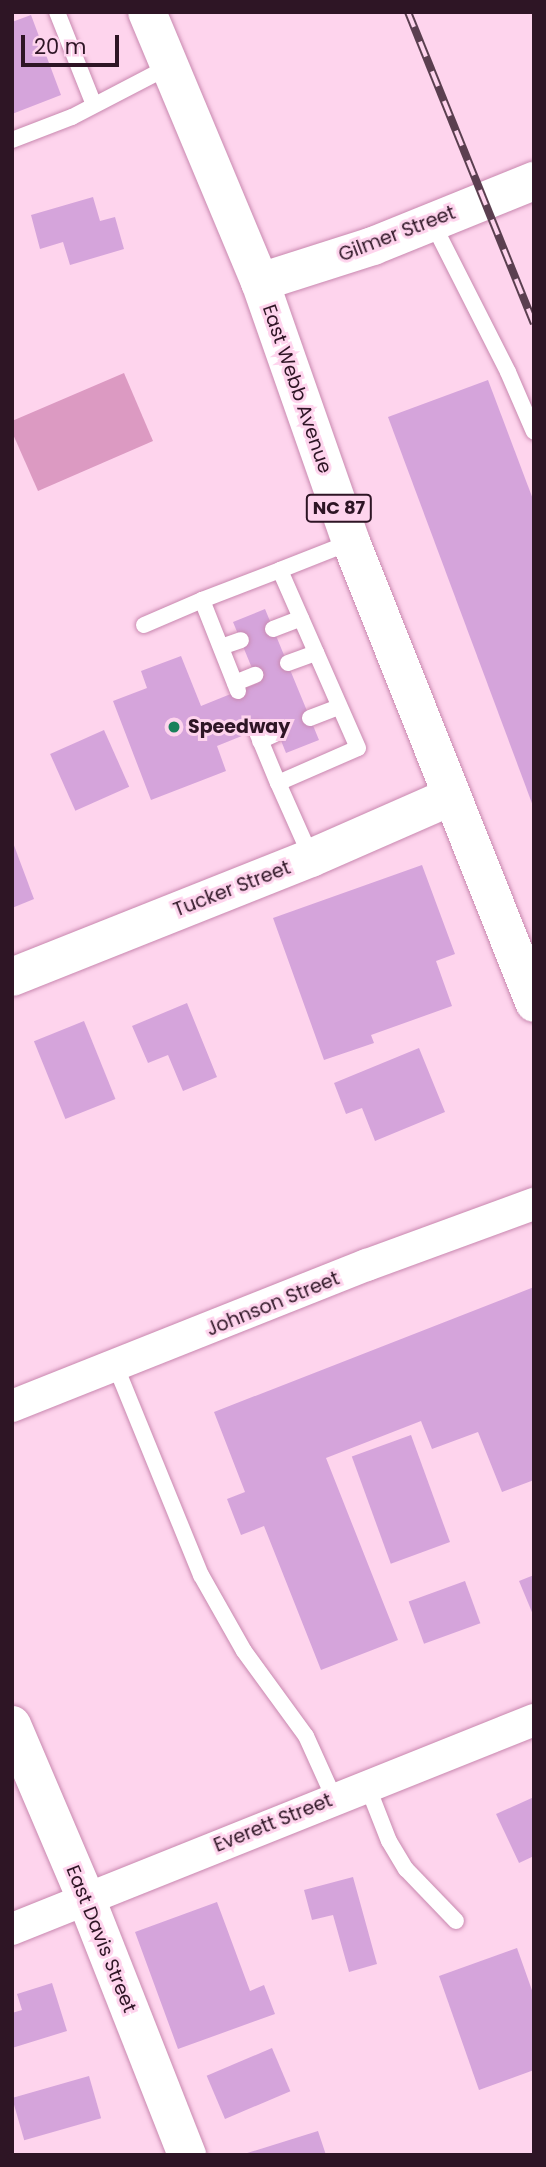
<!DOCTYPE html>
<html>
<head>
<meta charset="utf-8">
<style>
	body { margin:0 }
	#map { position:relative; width:546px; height:2167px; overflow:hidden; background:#fed4ed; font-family:Poppins,sans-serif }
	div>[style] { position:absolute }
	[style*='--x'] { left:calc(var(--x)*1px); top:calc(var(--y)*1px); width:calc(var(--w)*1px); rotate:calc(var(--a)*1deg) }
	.green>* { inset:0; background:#dc9ac2 }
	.building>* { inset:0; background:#d5a4db; transform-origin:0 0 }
	.roads { filter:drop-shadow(0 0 2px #c888af) drop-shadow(0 0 2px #c888af) }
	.lane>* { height:16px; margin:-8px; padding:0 8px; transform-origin:8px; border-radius:8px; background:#fff }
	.street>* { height:32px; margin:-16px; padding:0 16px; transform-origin:16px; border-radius:16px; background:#fff }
	.secondary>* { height:38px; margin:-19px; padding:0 19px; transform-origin:19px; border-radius:19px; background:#fff }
	.highway>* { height:38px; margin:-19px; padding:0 19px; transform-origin:19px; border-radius:19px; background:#fff }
	.rail>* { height:8px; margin-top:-4px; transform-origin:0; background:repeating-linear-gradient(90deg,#fed4ed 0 16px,#5b3f50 0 32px); box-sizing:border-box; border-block:2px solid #5b3f50 }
	.dots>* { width:19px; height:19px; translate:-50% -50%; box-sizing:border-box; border:4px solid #fed4ed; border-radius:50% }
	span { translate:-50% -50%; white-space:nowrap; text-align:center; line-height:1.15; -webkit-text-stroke:6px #fed4ed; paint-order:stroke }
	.shield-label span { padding:2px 5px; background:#fed4ed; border:2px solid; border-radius:5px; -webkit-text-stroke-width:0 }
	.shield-label { font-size:18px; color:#2e1525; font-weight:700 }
	.street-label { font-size:19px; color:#2e1525 }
	.poi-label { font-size:19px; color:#2e1525; font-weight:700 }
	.left { translate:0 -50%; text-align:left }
	.frame { position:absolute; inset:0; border:14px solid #2e1525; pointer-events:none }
	.scale { position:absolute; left:21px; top:35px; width:98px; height:32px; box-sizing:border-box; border:4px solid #2e1525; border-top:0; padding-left:9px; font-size:21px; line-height:24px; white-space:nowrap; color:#2e1525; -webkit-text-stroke:5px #fed4ed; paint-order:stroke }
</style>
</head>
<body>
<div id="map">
	<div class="green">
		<div style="clip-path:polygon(124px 373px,153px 441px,38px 491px,12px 432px,12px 421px)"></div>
	</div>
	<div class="building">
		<div style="clip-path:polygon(31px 15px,61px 95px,12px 114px,12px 22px)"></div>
		<div style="clip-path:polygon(93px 197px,100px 221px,115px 217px,124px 249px,70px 265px,63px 242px,40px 249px,31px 215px)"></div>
		<div style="clip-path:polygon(488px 380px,534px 502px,533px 806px,388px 417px)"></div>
		<div style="clip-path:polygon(265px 609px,319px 740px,286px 753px,274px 723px,217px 746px,226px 771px,151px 800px,113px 701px,147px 688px,141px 671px,181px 656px,201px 706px,258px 683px,233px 622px)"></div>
		<div style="left:104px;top:730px;width:62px;height:59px;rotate:66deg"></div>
		<div style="clip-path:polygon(12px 840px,34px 899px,12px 908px)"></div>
		<div style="clip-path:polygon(422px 865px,455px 954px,436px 961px,452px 1006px,371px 1035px,374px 1043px,324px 1060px,273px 918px)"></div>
		<div style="clip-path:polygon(187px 1003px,217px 1077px,183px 1091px,168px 1055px,148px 1063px,132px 1026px)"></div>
		<div style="left:84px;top:1021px;width:84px;height:54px;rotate:68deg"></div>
		<div style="clip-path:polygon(419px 1048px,445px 1112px,375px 1141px,362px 1108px,346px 1114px,334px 1083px)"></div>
		<div style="clip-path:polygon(534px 1287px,534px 1480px,502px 1492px,478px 1432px,432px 1449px,421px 1421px,326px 1458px,398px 1640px,321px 1670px,264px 1526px,241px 1535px,227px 1499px,245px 1492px,214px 1412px)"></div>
		<div style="left:411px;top:1435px;width:114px;height:63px;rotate:70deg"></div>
		<div style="clip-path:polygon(534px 1575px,534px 1617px,519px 1581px)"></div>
		<div style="left:465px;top:1581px;width:45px;height:60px;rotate:70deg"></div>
		<div style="clip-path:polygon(534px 1797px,534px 1856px,519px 1863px,496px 1814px)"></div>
		<div style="clip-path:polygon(353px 1877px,377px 1964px,349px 1972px,333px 1915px,312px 1920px,304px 1890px)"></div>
		<div style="clip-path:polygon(217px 1902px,250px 1991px,264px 1985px,275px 2014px,178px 2049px,135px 1932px)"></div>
		<div style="clip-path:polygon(517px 1948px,534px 1996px,534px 2070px,479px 2090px,439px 1976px)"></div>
		<div style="clip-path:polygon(52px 1983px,67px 2031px,12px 2048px,12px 2013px,22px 2010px,17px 1994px)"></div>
		<div style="left:272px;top:2048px;width:47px;height:71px;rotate:67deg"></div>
		<div style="left:89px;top:2076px;width:44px;height:80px;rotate:74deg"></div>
		<div style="clip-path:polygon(318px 2131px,326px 2155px,244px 2155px,244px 2154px)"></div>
	</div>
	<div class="roads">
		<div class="lane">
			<div style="--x:57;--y:12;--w:100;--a:68.3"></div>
			<div style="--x:12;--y:140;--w:64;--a:-21"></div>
			<div style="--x:72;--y:117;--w:108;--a:-27.5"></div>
			<div style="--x:432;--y:222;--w:168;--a:63.1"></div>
			<div style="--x:508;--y:372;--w:65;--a:66.6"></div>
			<div style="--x:144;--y:625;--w:63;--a:-23.3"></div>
			<div style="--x:273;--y:629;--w:30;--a:-21"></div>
			<div style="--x:221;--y:647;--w:21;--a:-19"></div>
			<div style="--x:288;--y:663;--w:30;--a:-20"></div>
			<div style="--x:235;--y:683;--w:22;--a:-22"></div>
			<div style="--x:238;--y:691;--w:98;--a:-111.6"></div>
			<div style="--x:202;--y:600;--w:84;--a:-21"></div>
			<div style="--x:310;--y:718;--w:31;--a:-21"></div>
			<div style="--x:256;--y:730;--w:57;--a:67.5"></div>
			<div style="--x:260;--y:741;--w:19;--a:-25"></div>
			<div style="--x:311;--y:857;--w:81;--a:-114"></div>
			<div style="--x:278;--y:783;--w:87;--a:-23.6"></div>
			<div style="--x:358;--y:748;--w:194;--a:-113.7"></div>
			<div style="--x:280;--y:570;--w:76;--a:-21.5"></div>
			<div style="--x:116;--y:1367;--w:225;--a:67.8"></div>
			<div style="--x:201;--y:1575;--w:87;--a:60.5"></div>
			<div style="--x:244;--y:1651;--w:105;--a:53.9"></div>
			<div style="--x:306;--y:1736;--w:68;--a:65.7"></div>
			<div style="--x:367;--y:1785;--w:60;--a:68.6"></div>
			<div style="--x:389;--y:1841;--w:33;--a:59"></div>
			<div style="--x:406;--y:1869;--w:72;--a:46.1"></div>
		</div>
		<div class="street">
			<div style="--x:12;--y:1406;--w:382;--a:-21.7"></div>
			<div style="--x:367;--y:1265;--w:178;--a:-20.1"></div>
			<div style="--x:12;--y:1929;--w:562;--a:-21.82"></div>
		</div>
		<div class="secondary">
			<div style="--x:260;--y:282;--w:119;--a:-17.7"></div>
			<div style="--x:373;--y:246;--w:174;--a:-22"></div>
			<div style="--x:12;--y:977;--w:322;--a:-21.7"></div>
			<div style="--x:311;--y:858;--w:152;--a:-23.7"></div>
			<div style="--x:12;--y:1725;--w:191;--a:66.9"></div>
			<div style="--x:87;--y:1901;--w:273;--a:68.5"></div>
		</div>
		<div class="highway">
			<div style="--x:147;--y:12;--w:293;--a:67.3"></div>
			<div style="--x:260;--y:282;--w:275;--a:70.7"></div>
			<div style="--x:351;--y:542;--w:496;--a:68.3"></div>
		</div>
	</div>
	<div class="rail">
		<div style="--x:408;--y:12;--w:336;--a:68"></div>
	</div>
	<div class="dots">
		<div style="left:174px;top:727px;background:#1a805b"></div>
	</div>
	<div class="shield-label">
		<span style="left:339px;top:508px">NC 87</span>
	</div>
	<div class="street-label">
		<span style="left:397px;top:234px;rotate:-21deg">Gilmer Street</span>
		<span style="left:297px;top:389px;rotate:71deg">East Webb Avenue</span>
		<span style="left:232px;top:889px;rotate:-21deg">Tucker Street</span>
		<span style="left:273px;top:1304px;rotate:-22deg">Johnson Street</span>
		<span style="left:273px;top:1823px;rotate:-22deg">Everett Street</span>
		<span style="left:101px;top:1939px;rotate:68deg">East Davis Street</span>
	</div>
	<div class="poi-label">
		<span class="left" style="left:188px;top:727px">Speedway</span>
	</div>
	<div class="frame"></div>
	<div class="scale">20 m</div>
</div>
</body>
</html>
